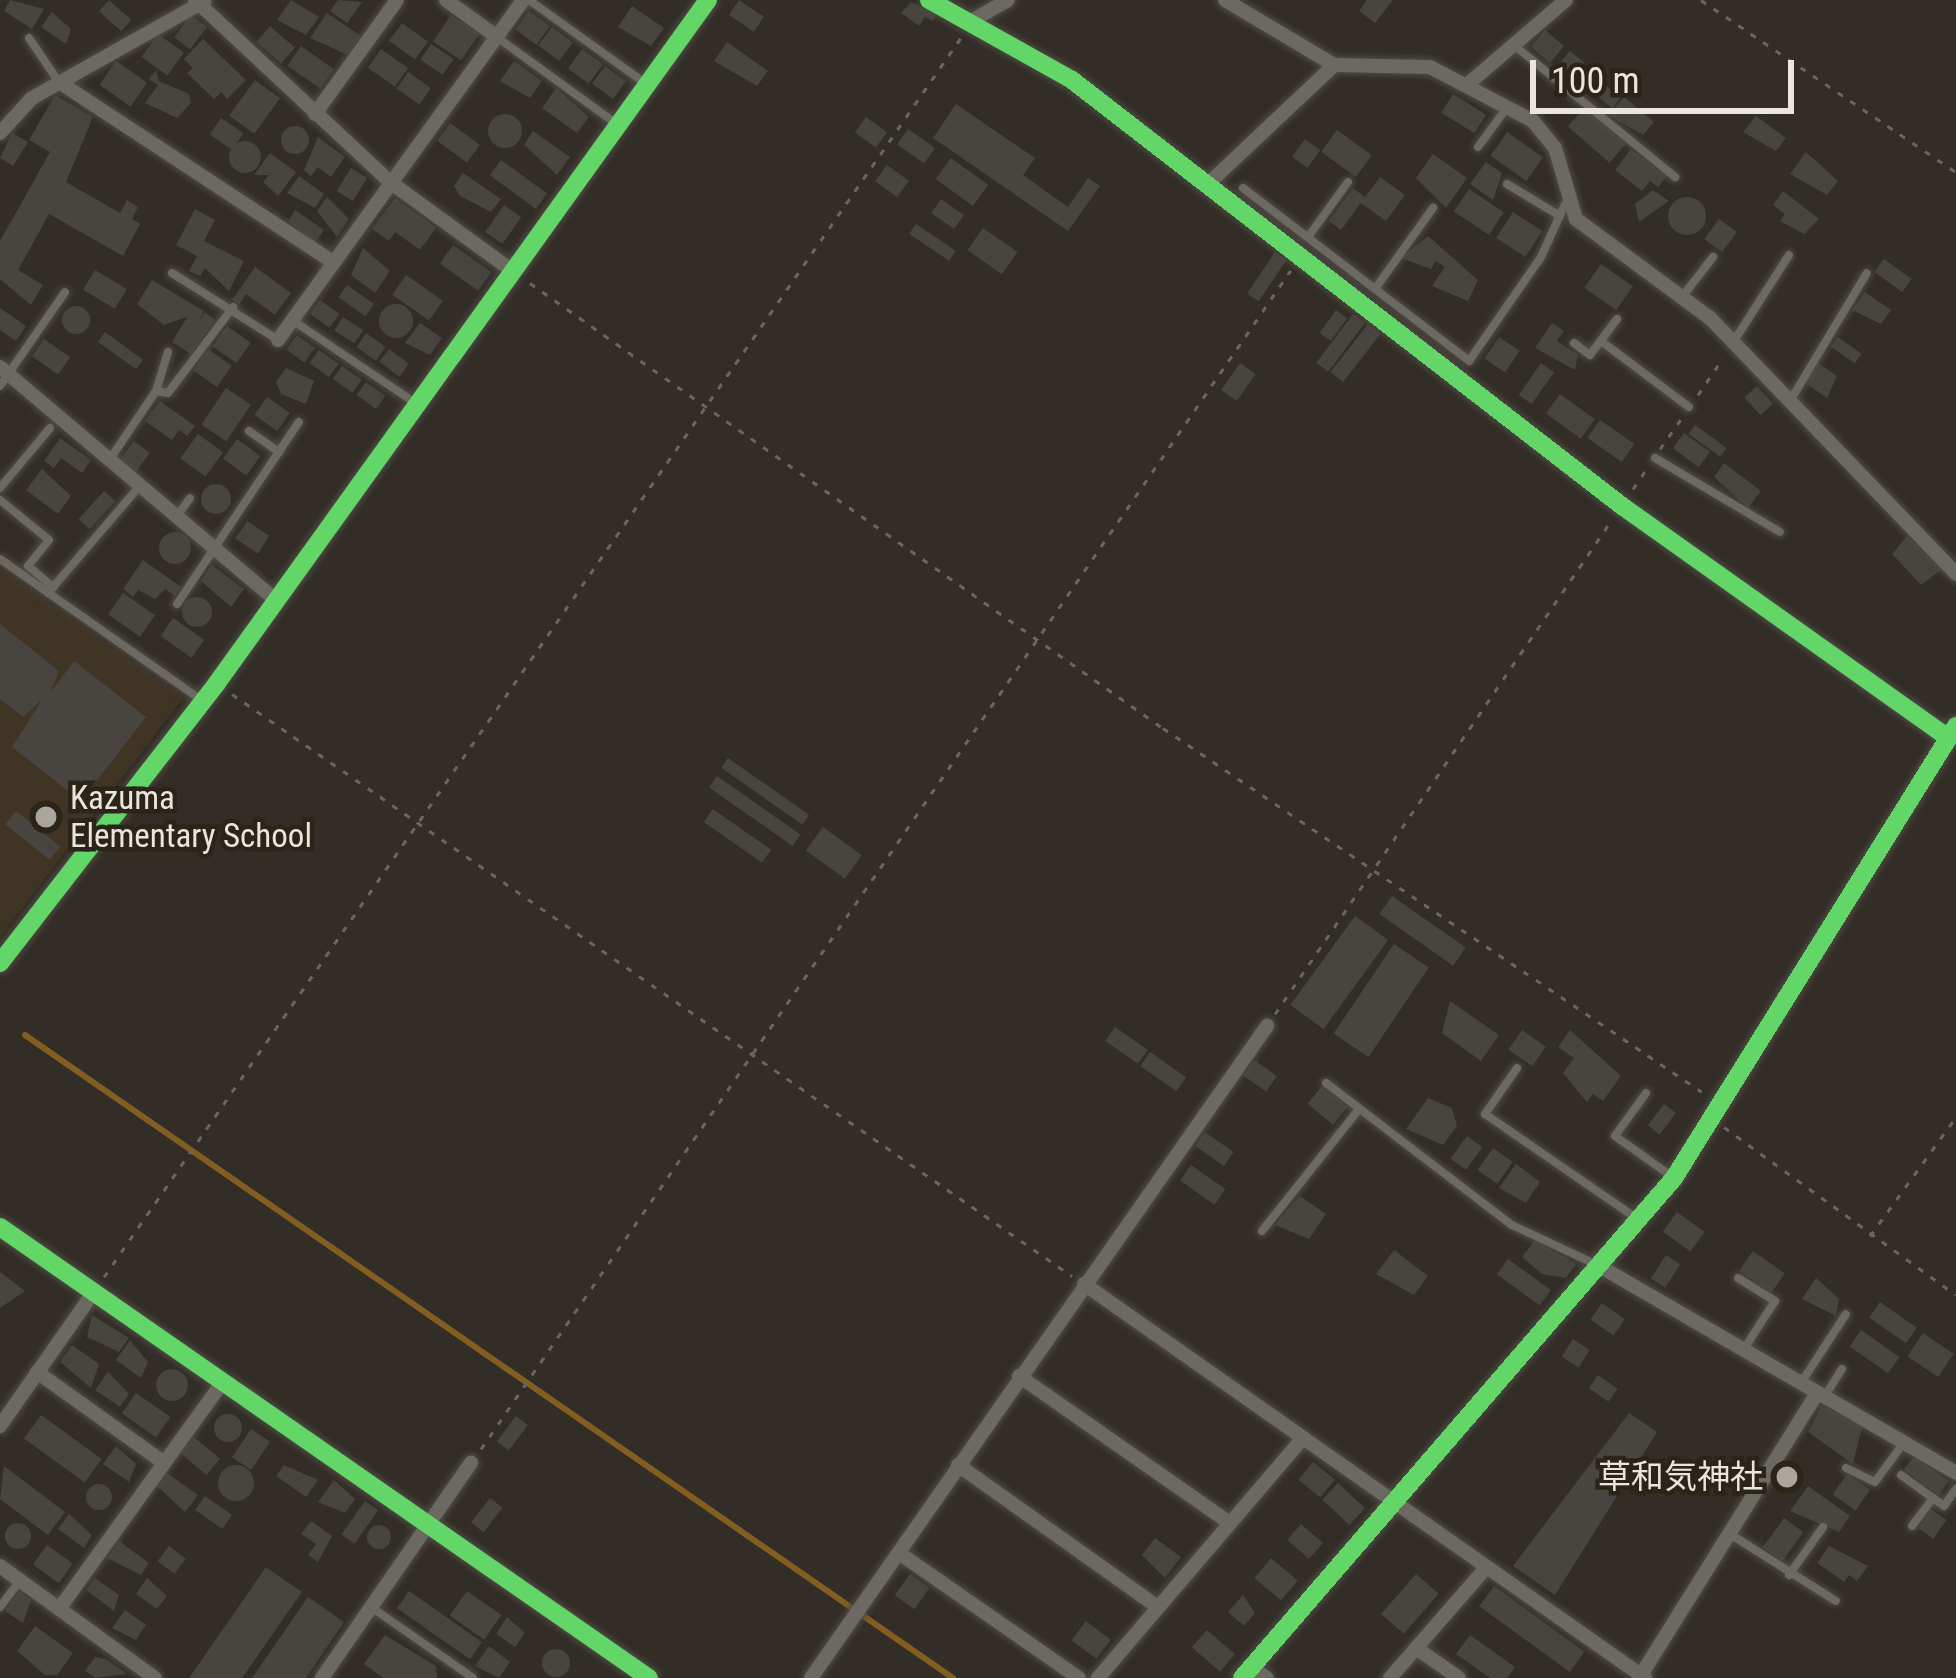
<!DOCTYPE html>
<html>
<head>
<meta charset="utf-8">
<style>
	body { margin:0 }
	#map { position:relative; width:1956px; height:1678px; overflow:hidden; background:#322d26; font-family:"Roboto Condensed","Noto Sans JP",sans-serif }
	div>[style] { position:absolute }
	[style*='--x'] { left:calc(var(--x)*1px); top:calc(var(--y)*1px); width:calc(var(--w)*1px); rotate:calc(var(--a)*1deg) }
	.built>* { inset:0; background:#403524 }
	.stream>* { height:6px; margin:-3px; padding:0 3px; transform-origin:3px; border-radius:3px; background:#825e20 }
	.building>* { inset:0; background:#48443f; transform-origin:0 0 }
	.round { border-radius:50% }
	.path>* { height:3px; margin-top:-1.5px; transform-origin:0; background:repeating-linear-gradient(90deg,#696661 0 6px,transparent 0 15px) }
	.roads { filter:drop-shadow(0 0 3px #4f4b45) drop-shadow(0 0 3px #4f4b45) }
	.lane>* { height:8px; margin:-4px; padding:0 4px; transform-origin:4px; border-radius:4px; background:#6c6862 }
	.street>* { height:14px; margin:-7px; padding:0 7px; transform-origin:7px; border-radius:7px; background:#6c6862 }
	.fast>* { height:18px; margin:-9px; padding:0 9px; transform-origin:9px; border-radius:9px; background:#63d668 }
	.dots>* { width:33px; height:33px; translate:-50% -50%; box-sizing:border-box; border:6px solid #2b2419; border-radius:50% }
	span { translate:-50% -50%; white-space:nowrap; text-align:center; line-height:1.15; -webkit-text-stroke:9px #2b2419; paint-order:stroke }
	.poi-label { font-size:33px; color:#eae5dd }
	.left { translate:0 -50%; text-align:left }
	.right { translate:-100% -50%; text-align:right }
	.scale { position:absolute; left:1530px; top:60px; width:264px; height:54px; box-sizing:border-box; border:6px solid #eae5dd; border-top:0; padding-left:15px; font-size:36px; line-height:42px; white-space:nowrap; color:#eae5dd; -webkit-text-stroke:9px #2b2419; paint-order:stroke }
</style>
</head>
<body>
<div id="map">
	<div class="built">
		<div style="clip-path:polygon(0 569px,183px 698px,0 937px)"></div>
	</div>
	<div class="stream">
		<div style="--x:25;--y:1035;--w:1129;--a:34.72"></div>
	</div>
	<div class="building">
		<div style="clip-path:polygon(10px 0,44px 9px,32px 29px,4px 11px)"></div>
		<div style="left:109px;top:0;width:30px;height:15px;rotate:42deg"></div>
		<div style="clip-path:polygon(291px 0,319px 17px,306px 35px,277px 20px)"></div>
		<div style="clip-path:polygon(338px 0,362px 2px,347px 23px,330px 11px)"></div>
		<div style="left:739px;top:0;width:30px;height:18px;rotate:34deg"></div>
		<div style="clip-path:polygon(1367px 0,1393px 0,1375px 23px,1359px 11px)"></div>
		<div style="clip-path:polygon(911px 2px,936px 14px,933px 21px,925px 17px,919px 26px,901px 13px)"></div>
		<div style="clip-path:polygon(632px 6px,664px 28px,651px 46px,618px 27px)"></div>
		<div style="left:529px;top:11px;width:26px;height:23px;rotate:36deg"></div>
		<div style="clip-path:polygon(52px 12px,71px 29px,66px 44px,41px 27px)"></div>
		<div style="clip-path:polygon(327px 13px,361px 36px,348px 55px,310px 38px)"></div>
		<div style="left:191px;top:15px;width:20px;height:28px;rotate:37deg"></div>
		<div style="left:451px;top:15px;width:34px;height:32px;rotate:34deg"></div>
		<div style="left:402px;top:23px;width:32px;height:22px;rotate:36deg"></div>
		<div style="left:270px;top:26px;width:33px;height:21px;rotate:41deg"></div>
		<div style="left:552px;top:27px;width:26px;height:23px;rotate:37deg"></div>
		<div style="left:1545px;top:30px;width:25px;height:22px;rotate:40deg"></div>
		<div style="left:158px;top:34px;width:32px;height:28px;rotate:36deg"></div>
		<div style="clip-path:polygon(203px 39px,246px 80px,227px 99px,221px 92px,214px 99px,187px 73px,193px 68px,184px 59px)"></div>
		<div style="clip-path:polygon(727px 42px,768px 71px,757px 86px,714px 61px)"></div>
		<div style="left:431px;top:44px;width:27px;height:19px;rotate:34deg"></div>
		<div style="left:301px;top:46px;width:40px;height:24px;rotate:35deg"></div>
		<div style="left:381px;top:49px;width:33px;height:23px;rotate:35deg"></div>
		<div style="left:582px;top:49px;width:26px;height:24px;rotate:36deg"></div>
		<div style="left:1570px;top:51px;width:19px;height:22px;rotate:39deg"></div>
		<div style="left:116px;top:61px;width:38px;height:29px;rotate:35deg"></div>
		<div style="clip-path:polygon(514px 61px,542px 81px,530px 98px,500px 81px)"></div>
		<div style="left:605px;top:66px;width:26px;height:22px;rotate:36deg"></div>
		<div style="clip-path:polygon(156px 70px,159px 81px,189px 94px,191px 103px,177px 118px,145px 103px,158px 85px,149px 79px)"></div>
		<div style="left:408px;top:72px;width:28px;height:20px;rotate:35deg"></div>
		<div style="left:1595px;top:77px;width:33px;height:14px;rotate:38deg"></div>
		<div style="left:255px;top:80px;width:31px;height:44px;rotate:36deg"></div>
		<div style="clip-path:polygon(556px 88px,589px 117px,577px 133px,542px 108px)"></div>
		<div style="left:1453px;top:94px;width:39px;height:22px;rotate:32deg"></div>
		<div style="clip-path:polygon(55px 95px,93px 117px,66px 182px,120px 213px,127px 200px,138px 207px,132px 219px,140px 224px,123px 256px,49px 214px,18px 270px,43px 285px,31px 305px,0 279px,0 241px,50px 152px,29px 140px)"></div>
		<div style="clip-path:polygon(1624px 97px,1654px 122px,1643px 135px,1608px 115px)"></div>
		<div style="clip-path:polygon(956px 104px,1035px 158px,1023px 175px,1068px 207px,1088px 178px,1100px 186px,1068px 231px,933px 138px)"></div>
		<div style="left:1585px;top:107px;width:55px;height:26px;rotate:41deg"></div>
		<div class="round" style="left:488px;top:114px;width:34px;height:34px"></div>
		<div style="clip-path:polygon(1756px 116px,1786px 138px,1776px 151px,1743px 132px)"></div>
		<div style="left:866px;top:117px;width:26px;height:19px;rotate:36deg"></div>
		<div style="left:221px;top:118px;width:27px;height:20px;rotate:34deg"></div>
		<div style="left:450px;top:123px;width:37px;height:22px;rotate:36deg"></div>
		<div class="round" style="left:281px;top:126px;width:28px;height:28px"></div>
		<div style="left:908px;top:129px;width:33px;height:19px;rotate:35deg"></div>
		<div style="left:1337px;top:130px;width:43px;height:27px;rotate:36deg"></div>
		<div style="clip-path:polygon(533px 131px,570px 157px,557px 175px,524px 145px)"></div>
		<div style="left:1507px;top:132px;width:44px;height:29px;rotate:35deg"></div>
		<div style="clip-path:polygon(12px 133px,28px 142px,13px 166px,0 158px)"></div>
		<div style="clip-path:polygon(318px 137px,345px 157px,331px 177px,318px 167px,311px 176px,304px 170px)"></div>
		<div style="left:1305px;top:139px;width:19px;height:22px;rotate:36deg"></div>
		<div class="round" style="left:229px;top:141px;width:32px;height:32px"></div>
		<div style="clip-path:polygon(1631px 149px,1667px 176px,1658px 187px,1650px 181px,1642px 191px,1615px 170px)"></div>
		<div style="clip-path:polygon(1806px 152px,1838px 181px,1827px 195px,1790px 174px)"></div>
		<div style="clip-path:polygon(270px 153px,296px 172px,278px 196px,263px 182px,269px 175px,254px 175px)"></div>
		<div style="clip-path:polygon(1433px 154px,1467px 178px,1446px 208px,1416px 178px)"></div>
		<div style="left:951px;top:158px;width:46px;height:26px;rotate:36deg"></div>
		<div style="left:501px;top:160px;width:57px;height:19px;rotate:36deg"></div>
		<div style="clip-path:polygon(1486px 162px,1502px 173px,1493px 200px,1470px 184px)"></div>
		<div style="left:887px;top:165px;width:27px;height:20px;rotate:36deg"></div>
		<div style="left:351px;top:168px;width:19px;height:27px;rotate:32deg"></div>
		<div style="clip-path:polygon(463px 173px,501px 199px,491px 212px,460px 196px,454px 186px)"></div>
		<div style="clip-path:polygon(299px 176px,324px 194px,315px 208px,287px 193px)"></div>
		<div style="clip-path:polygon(1380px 177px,1405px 195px,1386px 221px,1361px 203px,1341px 230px,1329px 221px,1353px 188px,1365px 197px)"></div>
		<div style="left:1469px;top:189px;width:42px;height:27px;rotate:34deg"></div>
		<div style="clip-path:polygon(1653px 190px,1669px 201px,1639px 222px,1635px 204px)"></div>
		<div style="clip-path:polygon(1783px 191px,1819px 219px,1804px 234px,1780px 221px,1785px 214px,1773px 205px)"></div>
		<div style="clip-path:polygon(327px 197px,349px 219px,337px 237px,317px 211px)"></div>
		<div class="round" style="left:1668px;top:197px;width:38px;height:38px"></div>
		<div style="clip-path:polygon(395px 198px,436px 228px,420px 250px,395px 232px,389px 241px,372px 229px)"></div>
		<div style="left:941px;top:199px;width:28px;height:17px;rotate:35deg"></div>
		<div style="left:504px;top:205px;width:21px;height:33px;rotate:35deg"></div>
		<div style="clip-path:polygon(195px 209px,215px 220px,204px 241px,244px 261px,229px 291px,205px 268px,200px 276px,189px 271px,197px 256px,176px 245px)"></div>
		<div style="clip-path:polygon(295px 210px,324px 230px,315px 243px,288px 221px)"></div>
		<div style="left:1513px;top:212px;width:35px;height:31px;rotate:33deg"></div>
		<div style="left:1719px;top:219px;width:22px;height:25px;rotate:36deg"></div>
		<div style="left:916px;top:224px;width:48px;height:12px;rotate:34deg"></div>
		<div style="left:983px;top:228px;width:42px;height:27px;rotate:35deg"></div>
		<div style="clip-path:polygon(1428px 236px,1478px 280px,1468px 301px,1432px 286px,1445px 267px,1436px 261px,1431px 269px,1401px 258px)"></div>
		<div style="left:453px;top:245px;width:47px;height:23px;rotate:35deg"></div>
		<div style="clip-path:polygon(363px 248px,390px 271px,375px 293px,351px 275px)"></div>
		<div style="left:1275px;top:252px;width:14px;height:50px;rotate:34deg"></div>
		<div style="left:1884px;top:259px;width:34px;height:16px;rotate:36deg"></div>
		<div style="left:1601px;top:264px;width:39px;height:29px;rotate:35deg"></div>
		<div style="clip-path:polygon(255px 267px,291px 293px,275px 315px,246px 294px,239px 305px,232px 300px)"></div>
		<div style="left:95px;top:270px;width:37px;height:23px;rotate:31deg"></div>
		<div style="left:406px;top:275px;width:45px;height:24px;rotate:35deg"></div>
		<div style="clip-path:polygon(152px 280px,204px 311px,198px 323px,205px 312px,215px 320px,191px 354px,172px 342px,187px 317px,164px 325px,137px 304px)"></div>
		<div style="left:347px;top:285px;width:33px;height:15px;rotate:35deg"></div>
		<div style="clip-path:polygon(1865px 292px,1891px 310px,1881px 324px,1852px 310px)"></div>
		<div style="left:320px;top:300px;width:24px;height:17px;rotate:36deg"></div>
		<div class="round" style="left:379px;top:304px;width:34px;height:34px"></div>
		<div class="round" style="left:62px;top:306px;width:28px;height:28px"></div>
		<div style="clip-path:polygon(0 308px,26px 326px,16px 341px,0 330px)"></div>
		<div style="left:1336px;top:310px;width:14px;height:28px;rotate:36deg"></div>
		<div style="left:1353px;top:314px;width:15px;height:61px;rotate:37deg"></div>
		<div style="left:343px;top:317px;width:24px;height:16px;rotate:33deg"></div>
		<div style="clip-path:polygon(420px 323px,442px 338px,430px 355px,405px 343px)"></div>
		<div style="clip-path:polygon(1552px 323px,1564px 331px,1557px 341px,1578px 355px,1575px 370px,1535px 348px)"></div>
		<div style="left:1368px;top:324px;width:16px;height:61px;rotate:38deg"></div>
		<div style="left:227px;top:326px;width:29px;height:25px;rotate:35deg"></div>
		<div style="left:105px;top:332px;width:47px;height:12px;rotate:36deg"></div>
		<div style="left:366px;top:333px;width:24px;height:17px;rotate:35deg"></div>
		<div style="left:297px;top:335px;width:22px;height:18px;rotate:36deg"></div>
		<div style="left:1499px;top:337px;width:25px;height:26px;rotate:34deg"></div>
		<div style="left:1838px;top:337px;width:29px;height:12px;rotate:35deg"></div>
		<div style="left:44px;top:339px;width:32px;height:21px;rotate:35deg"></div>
		<div style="left:208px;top:349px;width:29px;height:26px;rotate:35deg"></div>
		<div style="left:389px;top:349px;width:25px;height:16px;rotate:37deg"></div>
		<div style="left:319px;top:350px;width:24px;height:16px;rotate:36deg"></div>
		<div style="left:1240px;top:363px;width:19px;height:33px;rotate:35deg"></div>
		<div style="left:1541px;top:363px;width:16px;height:39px;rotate:35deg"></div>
		<div style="clip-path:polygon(1818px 363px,1837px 376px,1827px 398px,1804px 382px)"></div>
		<div style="left:342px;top:366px;width:24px;height:16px;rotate:35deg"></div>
		<div style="clip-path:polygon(286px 368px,314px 381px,306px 404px,281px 394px,276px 382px)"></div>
		<div style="left:366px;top:382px;width:24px;height:16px;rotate:36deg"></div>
		<div style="left:1757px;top:386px;width:24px;height:17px;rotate:48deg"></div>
		<div style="left:226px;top:388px;width:30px;height:44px;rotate:34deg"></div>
		<div style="left:1560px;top:394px;width:43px;height:24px;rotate:36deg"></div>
		<div style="left:267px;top:397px;width:28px;height:22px;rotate:35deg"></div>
		<div style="clip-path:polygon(160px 401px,195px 426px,187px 436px,179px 430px,172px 440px,145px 421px)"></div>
		<div style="left:1600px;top:420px;width:42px;height:22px;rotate:35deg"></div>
		<div style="left:1695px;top:425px;width:39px;height:11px;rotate:36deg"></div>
		<div style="left:1684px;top:433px;width:32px;height:19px;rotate:36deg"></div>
		<div style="left:198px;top:434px;width:31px;height:30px;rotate:36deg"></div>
		<div style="clip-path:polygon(60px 438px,91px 460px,82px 473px,61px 458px,54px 468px,44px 461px)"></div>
		<div style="left:237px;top:439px;width:29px;height:24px;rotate:36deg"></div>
		<div style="left:134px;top:441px;width:20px;height:26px;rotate:37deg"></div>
		<div style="clip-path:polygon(1724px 463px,1761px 491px,1748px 508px,1714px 477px)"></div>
		<div style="clip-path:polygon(42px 469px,71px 496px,58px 514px,26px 490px)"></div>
		<div class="round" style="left:201px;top:484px;width:30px;height:30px"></div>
		<div style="left:104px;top:491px;width:15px;height:38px;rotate:42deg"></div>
		<div style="left:247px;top:521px;width:27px;height:21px;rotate:34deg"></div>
		<div class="round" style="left:159px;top:532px;width:32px;height:32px"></div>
		<div style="clip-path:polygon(1907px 536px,1945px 567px,1921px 585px,1892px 554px)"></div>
		<div style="clip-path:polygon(143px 560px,181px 587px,175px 596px,165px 589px,155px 599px,138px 590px,133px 597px,123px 589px)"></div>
		<div style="clip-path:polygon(212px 565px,244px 589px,231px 607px,201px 581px)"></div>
		<div style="left:123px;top:593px;width:39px;height:26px;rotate:35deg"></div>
		<div class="round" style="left:182px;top:597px;width:30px;height:30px"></div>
		<div style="left:173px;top:618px;width:38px;height:22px;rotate:35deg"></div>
		<div style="clip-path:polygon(0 624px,59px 671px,50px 693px,74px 661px,146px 717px,81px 801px,12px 747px,42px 700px,23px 717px,0 699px)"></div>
		<div style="left:728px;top:758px;width:99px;height:12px;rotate:35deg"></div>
		<div style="left:717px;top:776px;width:102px;height:14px;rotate:35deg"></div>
		<div style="left:713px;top:809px;width:71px;height:16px;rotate:35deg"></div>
		<div style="left:16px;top:811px;width:57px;height:17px;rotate:39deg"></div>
		<div style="left:823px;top:827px;width:48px;height:29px;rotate:36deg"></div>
		<div style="left:1392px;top:896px;width:90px;height:22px;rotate:35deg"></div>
		<div style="left:1355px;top:916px;width:41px;height:110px;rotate:36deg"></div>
		<div style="left:1394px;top:944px;width:42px;height:108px;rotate:34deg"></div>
		<div style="clip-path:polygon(1450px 1001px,1499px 1035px,1481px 1061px,1442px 1033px)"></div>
		<div style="left:1115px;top:1027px;width:40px;height:17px;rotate:35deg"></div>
		<div style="left:1522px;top:1030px;width:29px;height:24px;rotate:35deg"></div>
		<div style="clip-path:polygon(1570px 1030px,1621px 1076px,1603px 1101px,1593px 1094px,1587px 1102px,1563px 1073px,1574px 1058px,1558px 1047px)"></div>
		<div style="left:1150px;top:1052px;width:44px;height:17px;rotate:35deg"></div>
		<div style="left:1254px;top:1060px;width:28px;height:19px;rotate:35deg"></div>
		<div style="left:1322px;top:1086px;width:33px;height:23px;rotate:39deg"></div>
		<div style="clip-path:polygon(1428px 1098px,1452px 1108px,1457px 1126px,1443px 1145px,1406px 1129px)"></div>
		<div style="left:1664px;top:1104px;width:15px;height:27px;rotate:37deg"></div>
		<div style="left:1205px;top:1132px;width:35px;height:17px;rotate:35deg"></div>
		<div style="left:1467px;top:1136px;width:19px;height:28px;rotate:36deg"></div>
		<div style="left:1493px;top:1148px;width:24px;height:27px;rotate:35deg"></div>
		<div style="clip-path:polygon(1516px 1164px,1540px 1182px,1526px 1203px,1499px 1188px)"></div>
		<div style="left:1191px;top:1165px;width:42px;height:19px;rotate:35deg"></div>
		<div style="clip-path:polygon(1300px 1196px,1326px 1214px,1309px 1239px,1275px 1225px)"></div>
		<div style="left:1677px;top:1212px;width:34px;height:24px;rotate:36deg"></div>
		<div style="clip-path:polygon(1535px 1240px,1576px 1264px,1566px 1278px,1542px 1274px,1522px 1257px)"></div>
		<div style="clip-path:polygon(1394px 1250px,1428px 1276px,1414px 1295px,1376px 1274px)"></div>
		<div style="left:1753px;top:1251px;width:39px;height:24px;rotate:35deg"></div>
		<div style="left:1666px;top:1255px;width:17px;height:28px;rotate:33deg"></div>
		<div style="left:1508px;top:1259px;width:53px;height:19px;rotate:36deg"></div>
		<div style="clip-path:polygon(0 1272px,25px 1291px,0 1308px)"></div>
		<div style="clip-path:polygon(1816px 1278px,1839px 1299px,1836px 1316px,1802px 1299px)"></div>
		<div style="left:1880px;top:1302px;width:45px;height:19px;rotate:35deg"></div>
		<div style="left:1602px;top:1303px;width:28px;height:20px;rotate:35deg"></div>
		<div style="clip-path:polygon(92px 1315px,129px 1338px,119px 1352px,87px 1337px)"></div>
		<div style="left:1861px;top:1330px;width:47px;height:20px;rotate:35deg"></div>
		<div style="left:1923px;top:1333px;width:37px;height:28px;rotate:34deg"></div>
		<div style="left:1573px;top:1339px;width:20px;height:21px;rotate:33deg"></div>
		<div style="clip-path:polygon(130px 1340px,148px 1362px,141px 1378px,116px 1360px)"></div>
		<div style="clip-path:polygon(72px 1345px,99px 1364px,91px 1388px,60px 1362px)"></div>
		<div class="round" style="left:156px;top:1369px;width:32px;height:32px"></div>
		<div style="clip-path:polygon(108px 1372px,129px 1394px,120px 1407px,95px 1390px)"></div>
		<div style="left:1598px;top:1375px;width:24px;height:16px;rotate:35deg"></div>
		<div style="left:136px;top:1393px;width:42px;height:25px;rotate:35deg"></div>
		<div style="clip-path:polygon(1822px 1405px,1862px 1427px,1853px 1464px,1808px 1432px)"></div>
		<div style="clip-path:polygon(1629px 1413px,1657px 1432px,1555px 1595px,1513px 1566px)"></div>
		<div class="round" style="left:214px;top:1414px;width:28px;height:28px"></div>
		<div style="left:41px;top:1415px;width:75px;height:29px;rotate:36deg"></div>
		<div style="left:516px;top:1416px;width:15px;height:32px;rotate:37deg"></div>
		<div style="left:251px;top:1429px;width:23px;height:34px;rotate:34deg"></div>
		<div style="left:194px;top:1437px;width:34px;height:21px;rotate:40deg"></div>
		<div style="clip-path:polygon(116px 1446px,136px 1464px,129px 1482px,103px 1464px)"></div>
		<div style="left:1914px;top:1456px;width:43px;height:17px;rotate:36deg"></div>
		<div style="left:1313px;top:1462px;width:28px;height:23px;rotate:39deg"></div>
		<div style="clip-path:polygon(284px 1465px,318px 1480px,306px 1497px,276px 1476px)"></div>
		<div class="round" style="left:218px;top:1465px;width:36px;height:36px"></div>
		<div style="clip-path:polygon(4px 1466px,65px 1512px,48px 1535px,0 1499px)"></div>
		<div style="clip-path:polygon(167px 1473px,198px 1495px,185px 1512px,157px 1486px)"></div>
		<div style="left:1847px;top:1474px;width:28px;height:25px;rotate:35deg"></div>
		<div style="clip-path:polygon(334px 1480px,355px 1499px,345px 1513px,318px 1502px)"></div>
		<div style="left:1338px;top:1483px;width:37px;height:23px;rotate:43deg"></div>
		<div class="round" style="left:86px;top:1484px;width:26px;height:26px"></div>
		<div style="clip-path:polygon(1808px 1486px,1850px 1516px,1839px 1532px,1790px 1511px)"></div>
		<div style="left:205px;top:1496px;width:33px;height:17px;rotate:35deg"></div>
		<div style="left:490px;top:1498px;width:16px;height:31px;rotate:38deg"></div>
		<div style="left:365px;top:1501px;width:16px;height:41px;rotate:35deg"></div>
		<div style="left:1931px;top:1509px;width:19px;height:23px;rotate:35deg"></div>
		<div style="clip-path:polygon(69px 1514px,92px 1535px,84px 1548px,58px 1529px)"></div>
		<div style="left:1784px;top:1518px;width:24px;height:36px;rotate:36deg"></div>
		<div style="clip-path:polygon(311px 1521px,332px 1536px,318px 1562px,308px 1555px,316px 1544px,301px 1534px)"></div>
		<div class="round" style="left:5px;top:1523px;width:26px;height:26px"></div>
		<div style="left:1301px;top:1524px;width:29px;height:21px;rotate:41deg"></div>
		<div class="round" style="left:367px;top:1525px;width:24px;height:24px"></div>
		<div style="clip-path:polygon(1155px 1538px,1181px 1557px,1165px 1578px,1142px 1555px)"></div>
		<div style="clip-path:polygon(119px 1541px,149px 1563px,141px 1575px,107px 1558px)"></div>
		<div style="left:47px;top:1545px;width:32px;height:24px;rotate:36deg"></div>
		<div style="left:169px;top:1546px;width:21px;height:19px;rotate:37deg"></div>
		<div style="clip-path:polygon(1829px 1546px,1868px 1566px,1857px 1581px,1849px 1575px,1844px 1582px,1817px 1563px)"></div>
		<div style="left:1271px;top:1558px;width:35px;height:26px;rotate:40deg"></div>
		<div style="clip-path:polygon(266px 1567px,302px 1592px,242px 1678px,189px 1678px)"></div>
		<div style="left:910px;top:1574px;width:24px;height:26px;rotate:36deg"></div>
		<div style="left:1416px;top:1574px;width:30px;height:53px;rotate:41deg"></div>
		<div style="clip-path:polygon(95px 1578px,119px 1595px,114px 1611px,86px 1590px)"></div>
		<div style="clip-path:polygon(147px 1578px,167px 1596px,157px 1609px,136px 1594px)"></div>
		<div style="left:1494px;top:1586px;width:112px;height:25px;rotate:36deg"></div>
		<div style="clip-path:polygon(19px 1591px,31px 1600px,23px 1623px,5px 1611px)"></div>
		<div style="left:409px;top:1591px;width:89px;height:21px;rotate:35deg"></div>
		<div style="left:467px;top:1591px;width:42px;height:30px;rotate:35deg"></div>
		<div style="clip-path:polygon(1243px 1595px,1255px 1613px,1244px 1626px,1228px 1612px)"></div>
		<div style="clip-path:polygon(308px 1597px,344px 1622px,306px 1678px,252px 1678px)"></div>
		<div style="clip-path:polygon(125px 1610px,146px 1625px,136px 1640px,112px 1628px)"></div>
		<div style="clip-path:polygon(507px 1617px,525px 1633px,515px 1647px,496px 1634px)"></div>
		<div style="left:1086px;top:1621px;width:31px;height:24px;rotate:37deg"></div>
		<div style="clip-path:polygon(35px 1626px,73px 1653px,57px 1675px,45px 1675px,17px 1651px)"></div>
		<div style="left:1207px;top:1630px;width:37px;height:23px;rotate:41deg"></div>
		<div style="clip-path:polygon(385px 1635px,436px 1666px,437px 1678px,383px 1678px,364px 1664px)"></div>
		<div style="clip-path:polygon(1470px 1635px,1515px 1667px,1507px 1678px,1490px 1678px,1456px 1654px)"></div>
		<div style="clip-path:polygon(489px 1646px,510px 1662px,499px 1678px,475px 1666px)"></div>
		<div class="round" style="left:542px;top:1649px;width:28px;height:28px"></div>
		<div style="clip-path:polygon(95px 1657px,106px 1659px,127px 1674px,95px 1678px,85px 1671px)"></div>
	</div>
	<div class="path">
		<div style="--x:1701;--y:0;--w:308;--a:34"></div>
		<div style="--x:530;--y:283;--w:774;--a:35.11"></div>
		<div style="--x:1163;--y:728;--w:650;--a:34.03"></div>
		<div style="--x:1698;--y:395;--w:45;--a:-56"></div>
		<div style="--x:1660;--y:449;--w:39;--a:-55"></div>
		<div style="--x:1633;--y:489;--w:27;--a:-56"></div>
		<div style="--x:232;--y:694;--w:1022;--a:34.72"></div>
		<div style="--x:1275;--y:1014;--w:597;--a:-55.72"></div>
		<div style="--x:1724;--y:1127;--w:286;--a:35.9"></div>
		<div style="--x:1870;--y:1236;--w:147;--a:-54.1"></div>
		<div style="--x:104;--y:1277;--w:1509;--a:-55.34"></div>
		<div style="--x:481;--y:1449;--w:1430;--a:-55.51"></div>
	</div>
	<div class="roads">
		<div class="lane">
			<div style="--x:529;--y:0;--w:143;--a:35.6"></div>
			<div style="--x:29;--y:38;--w:52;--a:56"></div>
			<div style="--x:498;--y:38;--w:147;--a:35.9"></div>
			<div style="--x:1515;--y:46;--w:207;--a:39.3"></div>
			<div style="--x:1478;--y:147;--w:51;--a:-53.8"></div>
			<div style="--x:1507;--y:184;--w:62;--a:31.1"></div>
			<div style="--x:1243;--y:188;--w:285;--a:37.4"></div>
			<div style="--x:1469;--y:361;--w:126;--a:-55.3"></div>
			<div style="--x:1541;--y:257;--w:58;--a:-65.6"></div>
			<div style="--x:1308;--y:237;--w:68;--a:-54"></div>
			<div style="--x:172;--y:273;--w:124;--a:32.2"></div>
			<div style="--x:1375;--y:289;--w:100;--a:-54.4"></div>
			<div style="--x:1682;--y:297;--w:51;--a:-52.2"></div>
			<div style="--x:292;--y:320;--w:151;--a:33.9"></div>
			<div style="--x:1601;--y:341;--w:110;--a:36.9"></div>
			<div style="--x:1734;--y:341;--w:102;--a:-57.4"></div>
			<div style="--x:1574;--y:343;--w:20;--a:37"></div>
			<div style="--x:1590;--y:355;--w:45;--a:-53.1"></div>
			<div style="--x:0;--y:386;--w:114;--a:-55.3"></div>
			<div style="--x:156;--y:391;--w:12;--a:9"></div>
			<div style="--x:168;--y:393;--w:108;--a:-52.9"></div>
			<div style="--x:1790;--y:401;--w:149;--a:-59"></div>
			<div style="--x:249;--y:431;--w:37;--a:35"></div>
			<div style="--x:1655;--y:458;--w:145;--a:30.6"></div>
			<div style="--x:110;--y:459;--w:82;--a:-55.9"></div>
			<div style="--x:156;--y:391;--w:41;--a:-72.9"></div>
			<div style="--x:0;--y:488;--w:78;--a:-50.2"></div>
			<div style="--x:0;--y:500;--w:63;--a:39.2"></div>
			<div style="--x:49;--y:540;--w:33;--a:129"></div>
			<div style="--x:28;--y:566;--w:33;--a:40"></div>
			<div style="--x:177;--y:516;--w:22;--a:-54"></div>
			<div style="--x:0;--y:559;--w:248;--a:35"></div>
			<div style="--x:48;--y:593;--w:140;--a:-49.4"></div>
			<div style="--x:177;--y:604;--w:219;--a:-56.2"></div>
			<div style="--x:1517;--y:1068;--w:56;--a:124.8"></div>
			<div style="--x:1485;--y:1114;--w:182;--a:34.5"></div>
			<div style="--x:1326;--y:1083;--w:234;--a:37.4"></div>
			<div style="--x:1512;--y:1225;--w:96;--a:25.2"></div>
			<div style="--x:1646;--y:1093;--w:53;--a:125.8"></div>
			<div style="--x:1615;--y:1136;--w:72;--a:35.4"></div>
			<div style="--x:1262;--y:1231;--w:156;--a:-51.5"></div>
			<div style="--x:1738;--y:1278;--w:44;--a:31.9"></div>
			<div style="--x:1775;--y:1301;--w:57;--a:122.9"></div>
			<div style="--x:1801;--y:1383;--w:82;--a:-56.9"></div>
			<div style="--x:1825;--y:1396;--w:32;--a:-58"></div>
			<div style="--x:1846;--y:1468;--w:32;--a:26"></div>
			<div style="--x:1875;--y:1482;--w:51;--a:-53.8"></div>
			<div style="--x:1901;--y:1475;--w:53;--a:35.8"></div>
			<div style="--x:1944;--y:1506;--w:21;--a:-55"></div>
			<div style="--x:1912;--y:1526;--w:35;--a:-53"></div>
			<div style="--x:1730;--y:1534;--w:125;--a:32.3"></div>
			<div style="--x:1789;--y:1575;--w:59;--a:-54.7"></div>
			<div style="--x:0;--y:1607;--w:34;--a:-53"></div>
			<div style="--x:371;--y:1607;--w:124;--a:34.8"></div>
		</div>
		<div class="street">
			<div style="--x:195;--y:0;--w:267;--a:43"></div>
			<div style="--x:390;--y:182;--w:153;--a:36"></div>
			<div style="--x:446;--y:0;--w:63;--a:36"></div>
			<div style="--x:1225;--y:0;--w:127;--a:30.8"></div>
			<div style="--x:1334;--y:65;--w:96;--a:1.2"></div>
			<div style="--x:1430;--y:67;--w:116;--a:27.7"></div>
			<div style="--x:1533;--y:121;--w:35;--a:51"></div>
			<div style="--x:1555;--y:148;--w:74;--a:73.5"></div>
			<div style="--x:1576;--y:219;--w:167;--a:36.5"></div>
			<div style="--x:1710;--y:318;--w:355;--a:46.1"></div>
			<div style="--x:973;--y:20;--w:40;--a:-29.7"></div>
			<div style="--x:59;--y:82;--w:328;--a:33.3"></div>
			<div style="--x:1468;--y:84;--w:129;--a:-40.6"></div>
			<div style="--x:315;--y:114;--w:140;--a:-54.3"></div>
			<div style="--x:0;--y:133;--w:47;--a:-47.6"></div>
			<div style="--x:32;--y:98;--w:198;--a:-29.3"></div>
			<div style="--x:1209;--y:183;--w:172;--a:-43.3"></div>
			<div style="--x:278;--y:340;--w:419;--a:-54.2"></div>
			<div style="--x:0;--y:367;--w:363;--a:40.2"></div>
			<div style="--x:1601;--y:1267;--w:410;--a:30.1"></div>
			<div style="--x:1084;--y:1284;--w:686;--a:35.08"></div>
			<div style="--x:37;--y:1372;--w:156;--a:35.6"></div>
			<div style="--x:1019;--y:1376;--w:257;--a:34.9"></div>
			<div style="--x:0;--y:1426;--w:162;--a:-55"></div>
			<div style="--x:958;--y:1465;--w:245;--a:35.4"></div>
			<div style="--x:899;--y:1553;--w:219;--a:34.8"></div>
			<div style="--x:0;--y:1566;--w:191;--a:35.9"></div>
			<div style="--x:59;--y:1609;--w:277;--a:-54.2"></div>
			<div style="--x:1416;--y:1648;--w:52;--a:34.9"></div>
			<div style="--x:1251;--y:1667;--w:19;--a:35"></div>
			<div style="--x:1641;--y:1675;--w:332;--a:-58"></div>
			<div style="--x:322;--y:1678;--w:262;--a:-55.3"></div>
			<div style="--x:811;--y:1678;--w:796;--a:-55.03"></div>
			<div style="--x:1098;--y:1678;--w:314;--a:-49.5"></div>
			<div style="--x:1390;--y:1678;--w:147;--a:-48.9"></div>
		</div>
		<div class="fast">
			<div style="--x:929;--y:0;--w:164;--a:29.2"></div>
			<div style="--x:1072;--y:80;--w:696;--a:37.76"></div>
			<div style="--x:1622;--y:506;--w:401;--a:35.4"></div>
			<div style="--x:0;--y:963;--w:354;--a:-52.2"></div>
			<div style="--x:217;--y:683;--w:841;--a:-54.29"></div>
			<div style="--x:0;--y:1227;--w:790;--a:34.8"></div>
			<div style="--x:1242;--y:1678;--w:661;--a:-49.17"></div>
			<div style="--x:1674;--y:1178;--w:533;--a:-58.04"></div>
		</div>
	</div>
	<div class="dots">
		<div style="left:46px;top:817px;background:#aaa59d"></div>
		<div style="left:1787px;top:1477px;background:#aaa59d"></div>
	</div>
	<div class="poi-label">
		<span class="left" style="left:70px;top:817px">Kazuma<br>Elementary School</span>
		<span class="right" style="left:1763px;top:1477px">草和気神社</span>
	</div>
	<div class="scale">100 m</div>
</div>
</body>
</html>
